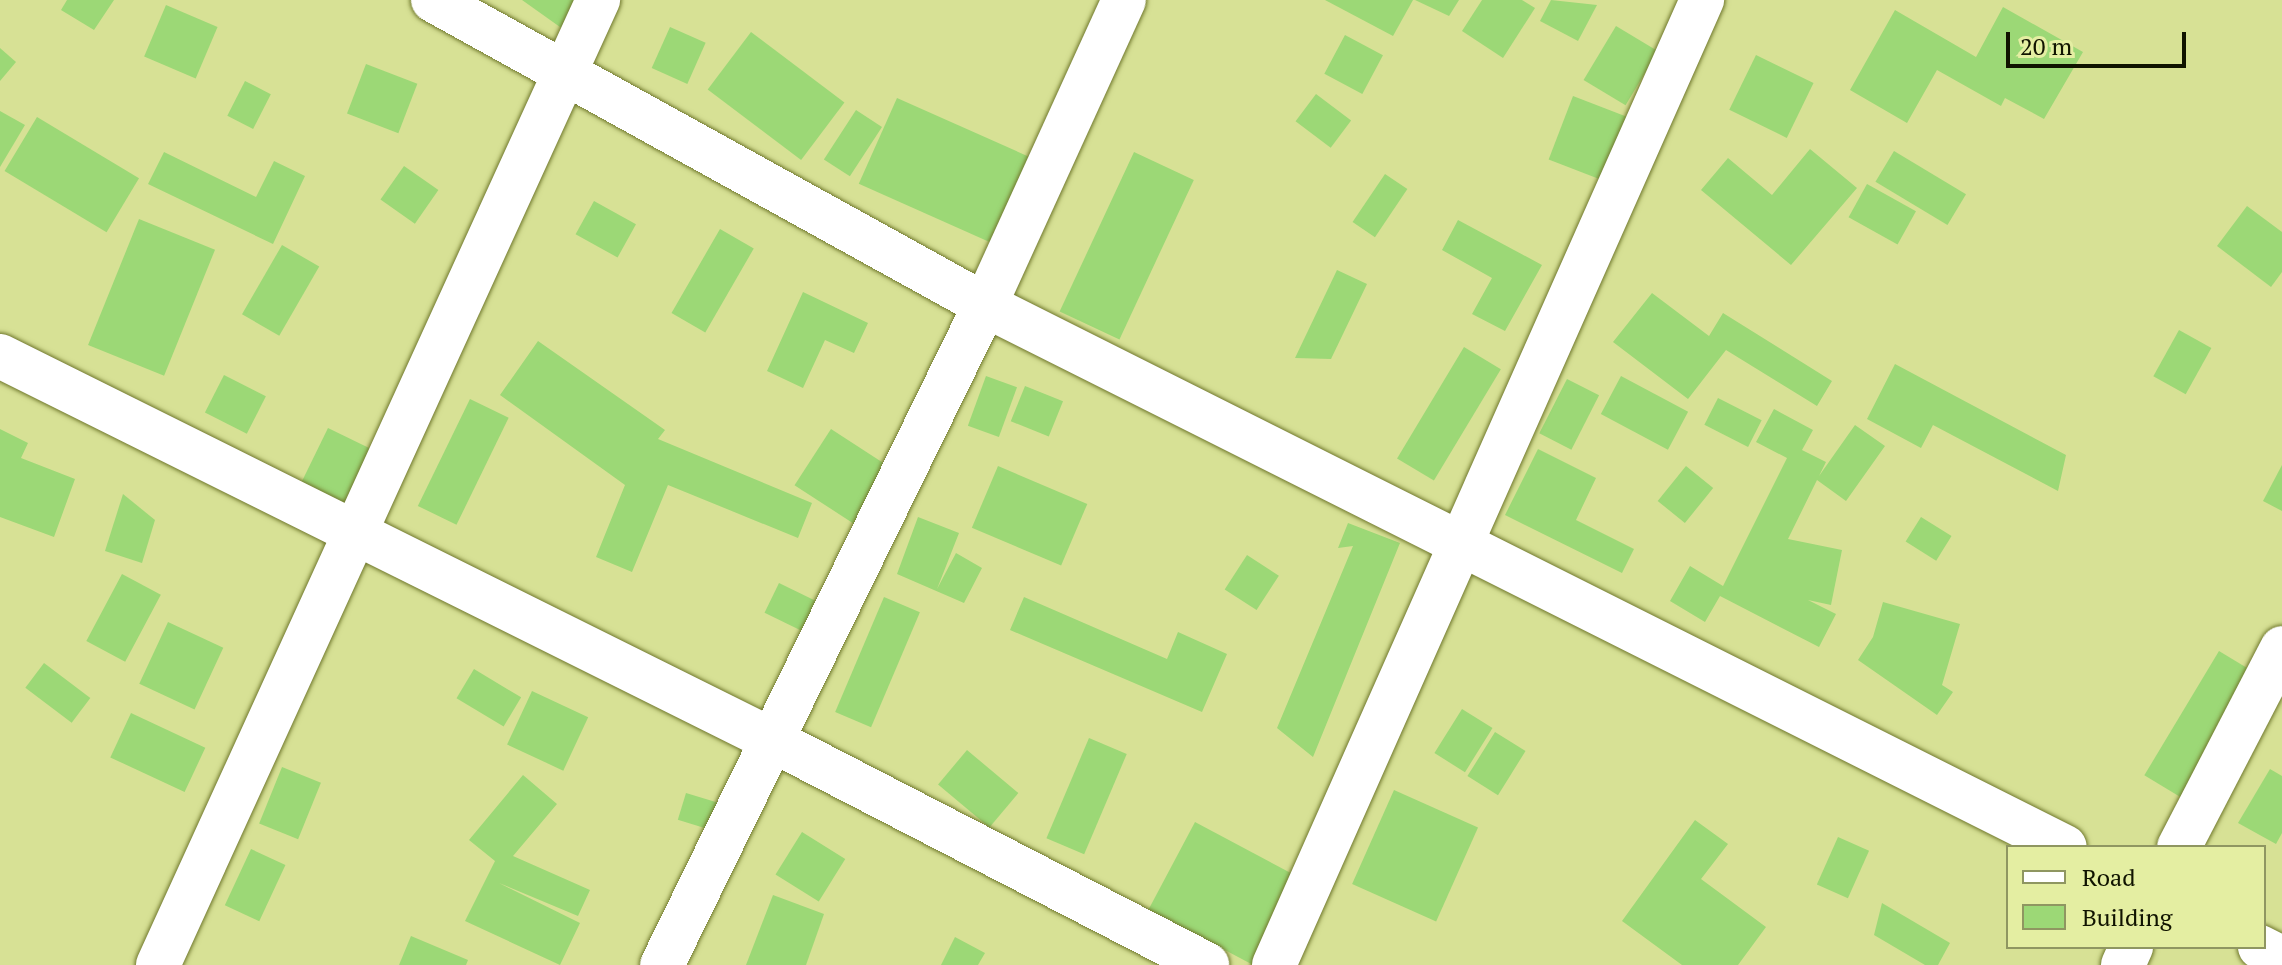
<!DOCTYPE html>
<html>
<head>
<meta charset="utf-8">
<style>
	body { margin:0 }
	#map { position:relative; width:2282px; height:965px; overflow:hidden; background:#d7e195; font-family:"PT Serif",serif }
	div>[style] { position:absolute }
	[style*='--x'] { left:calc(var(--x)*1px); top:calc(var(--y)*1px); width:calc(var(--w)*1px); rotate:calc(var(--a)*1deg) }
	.building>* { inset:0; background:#9cd876; transform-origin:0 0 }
	.roads { filter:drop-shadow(0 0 2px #70782d) drop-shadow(0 0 2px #70782d) }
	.street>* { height:44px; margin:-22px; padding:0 22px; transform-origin:22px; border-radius:22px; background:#fff }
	span { translate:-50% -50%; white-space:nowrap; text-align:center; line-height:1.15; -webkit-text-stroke:8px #e4eea2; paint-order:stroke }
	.legend { position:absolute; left:2006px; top:845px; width:260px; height:104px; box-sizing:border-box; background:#e4eea2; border:2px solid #8f9661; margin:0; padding:10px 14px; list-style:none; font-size:24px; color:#101300 }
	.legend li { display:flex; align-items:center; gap:16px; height:40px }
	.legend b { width:40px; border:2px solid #8f9661 }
	.scale { position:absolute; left:2006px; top:32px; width:180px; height:36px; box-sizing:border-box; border:4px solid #101300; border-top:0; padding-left:10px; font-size:24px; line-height:28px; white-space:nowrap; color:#101300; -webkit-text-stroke:6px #e4eea2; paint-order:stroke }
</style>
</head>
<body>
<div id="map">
	<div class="building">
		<div style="clip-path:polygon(67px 0,114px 0,94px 30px,61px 10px)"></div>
		<div style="clip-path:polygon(522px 0,589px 0,567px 32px)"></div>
		<div style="clip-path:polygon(1325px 0,1413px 0,1393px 36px)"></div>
		<div style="clip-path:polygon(1415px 0,1459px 0,1449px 16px)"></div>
		<div style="clip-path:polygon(1482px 0,1522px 0,1535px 8px,1503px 58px,1462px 31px)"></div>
		<div style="clip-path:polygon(1551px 0,1597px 5px,1578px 41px,1540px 21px)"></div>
		<div style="left:166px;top:5px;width:56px;height:56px;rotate:23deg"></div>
		<div style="clip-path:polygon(2003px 7px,2083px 52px,2044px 119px,2005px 98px,2001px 106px,1937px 70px,1907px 123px,1850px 90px,1895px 10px,1976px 57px)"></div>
		<div style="left:1616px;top:26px;width:49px;height:63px;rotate:31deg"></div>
		<div style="left:670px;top:27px;width:39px;height:45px;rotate:24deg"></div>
		<div style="left:751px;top:32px;width:117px;height:72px;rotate:37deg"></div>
		<div style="left:1345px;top:35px;width:43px;height:44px;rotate:28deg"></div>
		<div style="clip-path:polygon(0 48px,16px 62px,0 81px)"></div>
		<div style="left:1756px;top:55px;width:64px;height:61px;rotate:26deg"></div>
		<div style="left:366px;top:64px;width:55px;height:53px;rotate:21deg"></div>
		<div style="left:245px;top:81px;width:29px;height:39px;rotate:27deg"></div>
		<div style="left:1316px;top:94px;width:44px;height:34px;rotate:37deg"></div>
		<div style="left:1573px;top:96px;width:59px;height:68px;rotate:21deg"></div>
		<div style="left:897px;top:98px;width:148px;height:94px;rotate:24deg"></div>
		<div style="left:856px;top:110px;width:31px;height:59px;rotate:33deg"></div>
		<div style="clip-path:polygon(0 111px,25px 125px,0 167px)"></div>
		<div style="left:37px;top:117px;width:119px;height:63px;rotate:31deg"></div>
		<div style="clip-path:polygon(1810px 149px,1857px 188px,1791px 265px,1701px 190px,1728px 158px,1772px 195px)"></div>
		<div style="left:1894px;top:151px;width:84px;height:36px;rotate:31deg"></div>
		<div style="clip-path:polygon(164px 152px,256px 197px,274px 161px,305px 176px,273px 244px,148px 184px)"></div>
		<div style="left:1134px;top:152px;width:66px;height:176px;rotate:25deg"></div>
		<div style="left:404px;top:166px;width:42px;height:41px;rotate:35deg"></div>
		<div style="left:1385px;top:174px;width:27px;height:58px;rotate:34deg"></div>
		<div style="left:1867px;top:184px;width:56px;height:38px;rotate:29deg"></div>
		<div style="left:594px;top:201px;width:48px;height:38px;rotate:29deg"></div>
		<div style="clip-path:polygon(2247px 206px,2282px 232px,2282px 272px,2271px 287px,2217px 246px)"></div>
		<div style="left:139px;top:219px;width:82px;height:136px;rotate:22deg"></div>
		<div style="clip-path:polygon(1458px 220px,1542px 265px,1505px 331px,1472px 314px,1492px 278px,1442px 250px)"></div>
		<div style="left:720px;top:229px;width:39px;height:97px;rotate:30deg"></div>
		<div style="left:282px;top:245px;width:43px;height:80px;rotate:30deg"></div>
		<div style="clip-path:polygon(1337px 270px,1367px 284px,1331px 359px,1295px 358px)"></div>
		<div style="clip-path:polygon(803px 292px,868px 323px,854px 353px,825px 340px,803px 388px,767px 371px)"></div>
		<div style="clip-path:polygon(1652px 293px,1709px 336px,1723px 313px,1832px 381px,1817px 406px,1726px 350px,1688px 399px,1613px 342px)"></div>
		<div style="left:2179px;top:330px;width:37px;height:53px;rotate:29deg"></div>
		<div style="clip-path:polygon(538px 341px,665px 430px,658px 439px,812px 503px,798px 538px,668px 485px,632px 572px,596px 557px,625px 485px,500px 395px)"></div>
		<div style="left:1464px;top:347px;width:43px;height:130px;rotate:31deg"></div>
		<div style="clip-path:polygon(1895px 364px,2066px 455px,2058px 491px,1933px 425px,1921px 448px,1867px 419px)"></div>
		<div style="left:224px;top:375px;width:47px;height:42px;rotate:27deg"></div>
		<div style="left:986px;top:376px;width:33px;height:53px;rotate:20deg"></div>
		<div style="left:1621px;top:376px;width:76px;height:43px;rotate:28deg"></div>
		<div style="left:1567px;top:379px;width:36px;height:61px;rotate:27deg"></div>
		<div style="left:1025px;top:386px;width:41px;height:38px;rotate:22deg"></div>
		<div style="left:1718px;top:398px;width:49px;height:30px;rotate:27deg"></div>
		<div style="left:470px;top:399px;width:43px;height:119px;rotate:26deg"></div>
		<div style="clip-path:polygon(1774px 409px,1813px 430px,1802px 450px,1826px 462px,1819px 476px,1855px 425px,1885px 446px,1846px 501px,1817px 480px,1788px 539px,1842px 550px,1831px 605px,1808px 600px,1836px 614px,1819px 647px,1720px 596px,1705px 622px,1670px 601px,1690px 566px,1723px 586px,1787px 458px,1756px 442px)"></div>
		<div style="left:328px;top:428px;width:48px;height:63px;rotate:26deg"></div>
		<div style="clip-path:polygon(0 429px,28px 443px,21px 458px,75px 479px,54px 537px,0 517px)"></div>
		<div style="left:831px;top:429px;width:73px;height:67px;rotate:33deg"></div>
		<div style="clip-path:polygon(1538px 449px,1596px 478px,1576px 520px,1634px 549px,1622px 573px,1505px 515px)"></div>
		<div style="clip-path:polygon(2282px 465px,2282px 511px,2263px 501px)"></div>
		<div style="left:998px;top:466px;width:97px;height:67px;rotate:23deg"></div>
		<div style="left:1686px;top:466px;width:35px;height:45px;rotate:39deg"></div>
		<div style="clip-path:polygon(123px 494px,155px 520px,142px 563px,105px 551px)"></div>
		<div style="clip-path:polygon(918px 517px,959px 533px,937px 589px,956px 553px,982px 568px,964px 603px,897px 574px)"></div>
		<div style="left:1921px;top:517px;width:36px;height:29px;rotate:32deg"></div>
		<div style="clip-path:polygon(1348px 523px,1400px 543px,1313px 757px,1277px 728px,1353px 546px,1338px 548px)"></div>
		<div style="left:1247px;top:555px;width:38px;height:41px;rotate:33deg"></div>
		<div style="left:122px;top:574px;width:44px;height:76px;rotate:28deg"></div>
		<div style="left:779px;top:583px;width:52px;height:33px;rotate:26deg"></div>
		<div style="left:884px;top:597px;width:39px;height:125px;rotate:23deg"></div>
		<div style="clip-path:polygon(1024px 597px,1167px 659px,1178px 632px,1227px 654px,1202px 712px,1010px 630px)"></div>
		<div style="clip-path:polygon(1883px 602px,1960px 624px,1942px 685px,1953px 692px,1937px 715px,1858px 660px,1873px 637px)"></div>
		<div style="left:168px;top:622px;width:61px;height:68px;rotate:25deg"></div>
		<div style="left:2219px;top:651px;width:42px;height:145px;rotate:31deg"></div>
		<div style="left:44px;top:663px;width:58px;height:31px;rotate:37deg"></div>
		<div style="left:474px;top:669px;width:55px;height:34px;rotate:31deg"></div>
		<div style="left:532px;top:691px;width:62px;height:59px;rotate:25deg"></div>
		<div style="left:1462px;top:709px;width:36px;height:52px;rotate:32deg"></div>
		<div style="left:131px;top:713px;width:82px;height:49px;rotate:25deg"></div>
		<div style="left:1495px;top:732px;width:36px;height:52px;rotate:32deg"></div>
		<div style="left:1089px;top:738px;width:41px;height:109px;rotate:23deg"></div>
		<div style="left:967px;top:750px;width:67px;height:45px;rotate:40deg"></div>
		<div style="left:282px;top:767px;width:42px;height:61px;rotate:22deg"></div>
		<div style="clip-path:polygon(2270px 769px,2282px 776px,2282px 833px,2276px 844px,2238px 823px)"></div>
		<div style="clip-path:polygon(523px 775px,557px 804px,513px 856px,590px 890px,578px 916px,499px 883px,580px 923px,560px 965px,465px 921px,495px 861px,469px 840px)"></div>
		<div style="left:1394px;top:790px;width:92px;height:103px;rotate:24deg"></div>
		<div style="left:686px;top:793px;width:44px;height:28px;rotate:17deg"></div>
		<div style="clip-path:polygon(1695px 820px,1728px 844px,1701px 879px,1766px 927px,1738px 965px,1682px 965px,1622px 921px)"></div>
		<div style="left:1195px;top:822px;width:118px;height:99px;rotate:28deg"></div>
		<div style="left:802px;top:832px;width:51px;height:50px;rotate:32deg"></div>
		<div style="left:1838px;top:837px;width:34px;height:52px;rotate:24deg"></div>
		<div style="left:251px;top:849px;width:38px;height:62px;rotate:25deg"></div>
		<div style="clip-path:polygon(773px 895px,824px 914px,806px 965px,746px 965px)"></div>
		<div style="clip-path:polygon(1882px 903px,1950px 943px,1938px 965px,1925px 965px,1874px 935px)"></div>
		<div style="clip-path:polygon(411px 936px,468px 960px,466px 965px,399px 965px)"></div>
		<div style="clip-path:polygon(955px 937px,985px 953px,978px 965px,941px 965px)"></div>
	</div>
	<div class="roads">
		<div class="street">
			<div style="--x:433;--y:0;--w:631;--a:28.92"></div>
			<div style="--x:985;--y:305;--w:1208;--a:26.65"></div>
			<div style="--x:0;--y:356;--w:860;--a:26.45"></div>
			<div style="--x:770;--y:739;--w:492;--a:27.3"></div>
			<div style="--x:2179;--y:847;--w:224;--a:-62.6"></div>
			<div style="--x:2260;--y:947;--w:25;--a:27"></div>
			<div style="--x:158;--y:965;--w:1061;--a:-65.49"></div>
			<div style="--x:662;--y:965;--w:735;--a:-63.92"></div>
			<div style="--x:985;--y:305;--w:335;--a:-65.5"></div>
			<div style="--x:1274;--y:965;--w:1056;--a:-66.08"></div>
			<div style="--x:2123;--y:965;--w:20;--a:-66"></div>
		</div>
	</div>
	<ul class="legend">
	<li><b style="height:10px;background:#fff"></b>Road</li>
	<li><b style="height:22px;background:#9cd876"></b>Building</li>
	</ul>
	<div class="scale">20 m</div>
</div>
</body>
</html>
